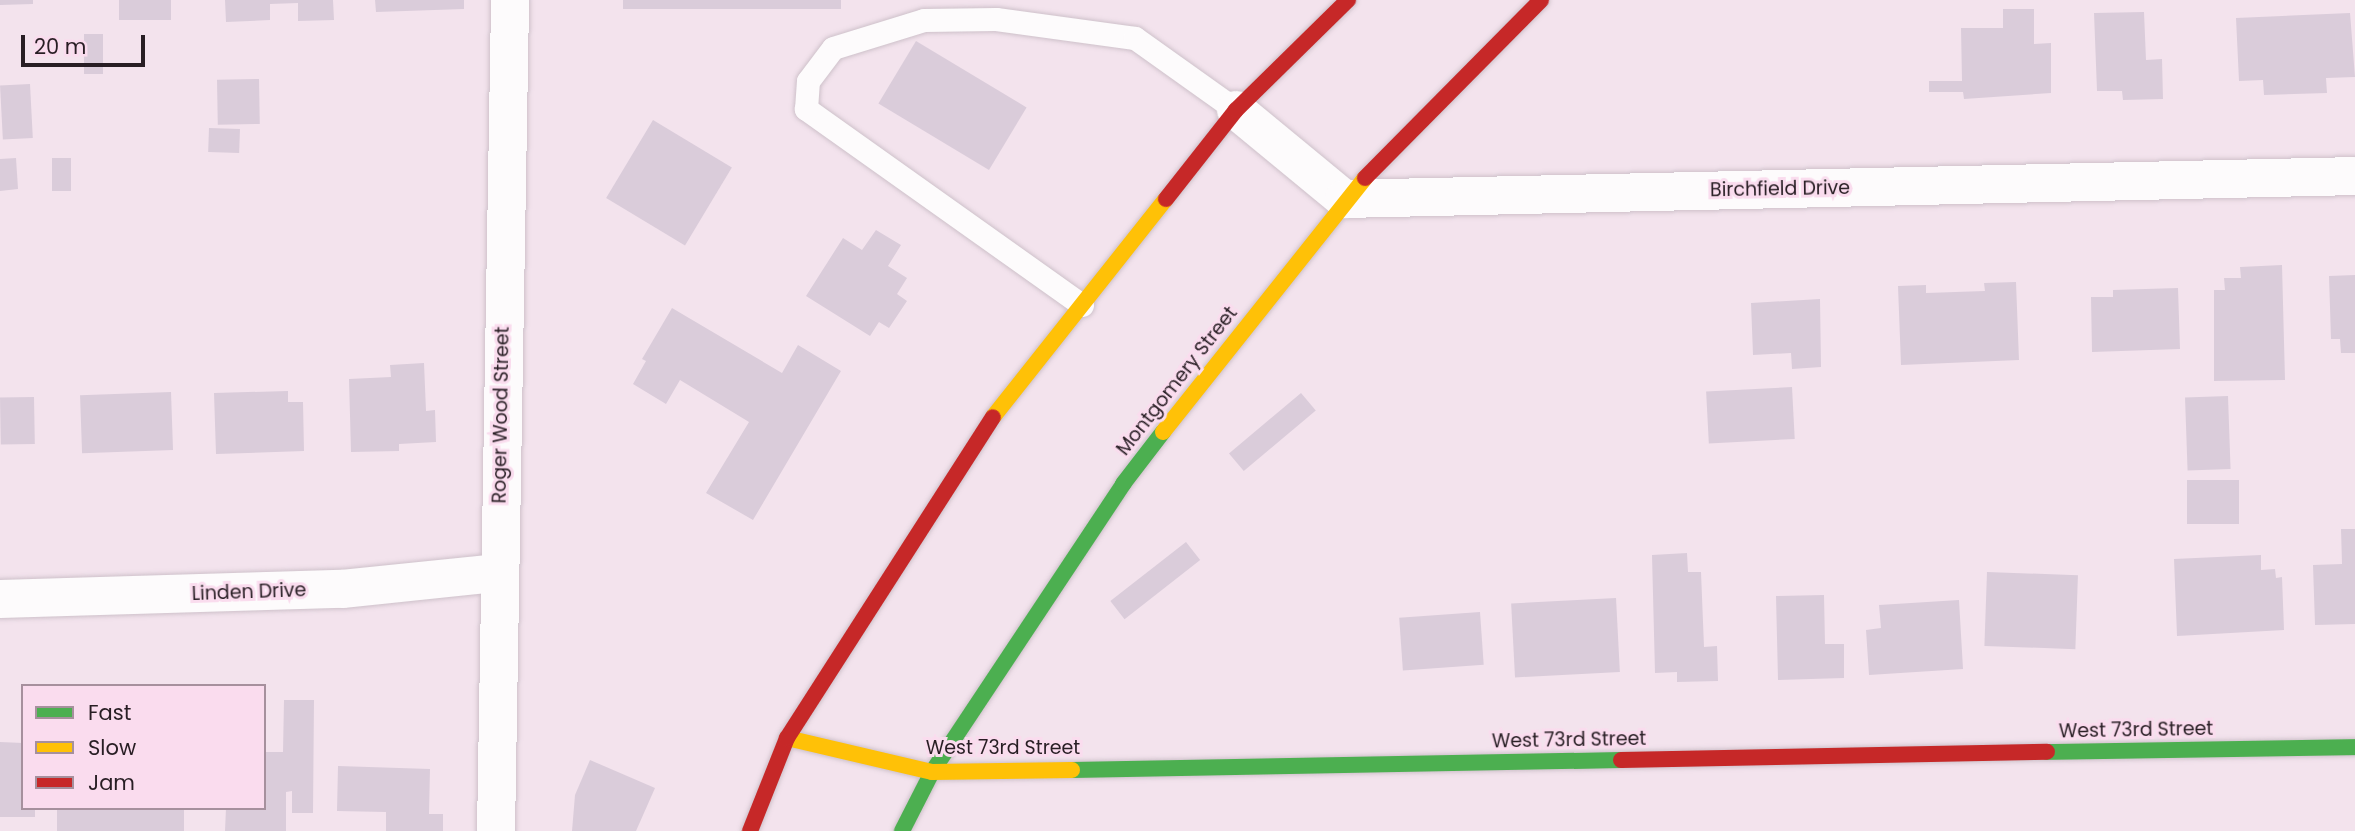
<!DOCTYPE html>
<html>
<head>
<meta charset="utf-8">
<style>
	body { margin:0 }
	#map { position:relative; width:2355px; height:831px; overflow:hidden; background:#f3e3ed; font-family:Poppins,sans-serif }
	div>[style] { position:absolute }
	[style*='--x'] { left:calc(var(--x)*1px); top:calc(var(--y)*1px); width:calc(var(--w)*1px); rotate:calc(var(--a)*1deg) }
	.building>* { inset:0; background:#daccda; transform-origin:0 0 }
	.roads { filter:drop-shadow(0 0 2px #cec1ca) drop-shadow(0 0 2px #cec1ca) }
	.lane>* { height:23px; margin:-11.5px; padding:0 11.5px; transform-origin:11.5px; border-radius:11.5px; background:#fdfbfc }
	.street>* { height:38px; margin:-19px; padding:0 19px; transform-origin:19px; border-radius:19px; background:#fdfbfc }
	.fast>* { height:16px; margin:-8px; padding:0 8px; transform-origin:8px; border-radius:8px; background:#4caf50 }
	.slow>* { height:16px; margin:-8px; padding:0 8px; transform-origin:8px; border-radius:8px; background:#ffc107 }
	.jam>* { height:16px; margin:-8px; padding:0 8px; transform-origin:8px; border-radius:8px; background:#c62828 }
	span { translate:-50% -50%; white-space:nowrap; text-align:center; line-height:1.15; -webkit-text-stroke:6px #fadcee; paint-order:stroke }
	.street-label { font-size:19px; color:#281e24 }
	.legend { position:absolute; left:21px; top:684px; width:245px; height:126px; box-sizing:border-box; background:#fadcee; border:2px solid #a6909d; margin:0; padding:9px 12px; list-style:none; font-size:21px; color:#281e24 }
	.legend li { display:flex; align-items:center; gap:14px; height:35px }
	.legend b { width:35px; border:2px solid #a6909d }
	.scale { position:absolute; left:21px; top:35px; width:124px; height:32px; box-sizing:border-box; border:4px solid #281e24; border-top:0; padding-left:9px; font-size:21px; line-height:24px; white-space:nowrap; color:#281e24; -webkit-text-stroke:5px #fadcee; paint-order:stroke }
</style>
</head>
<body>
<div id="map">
	<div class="building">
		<div style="clip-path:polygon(0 0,33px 0,33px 4px,0 5px)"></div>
		<div style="left:119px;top:0;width:52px;height:20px"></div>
		<div style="clip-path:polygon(225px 0,333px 0,334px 20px,298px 21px,298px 3px,270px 4px,270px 20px,226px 22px)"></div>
		<div style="clip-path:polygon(375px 0,464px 0,464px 9px,376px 12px)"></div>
		<div style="left:623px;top:0;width:218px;height:9px"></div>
		<div style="clip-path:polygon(2003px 9px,2034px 9px,2034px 44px,2051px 43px,2051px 93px,1964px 99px,1963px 92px,1929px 92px,1929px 81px,1962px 81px,1961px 28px,2003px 28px)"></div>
		<div style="clip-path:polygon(2144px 12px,2146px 60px,2162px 59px,2163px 99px,2123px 100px,2122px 91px,2097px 91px,2094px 13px)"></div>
		<div style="clip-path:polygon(2350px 13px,2355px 77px,2326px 78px,2327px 93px,2264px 95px,2263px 80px,2239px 81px,2236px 18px)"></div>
		<div style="left:103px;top:34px;width:40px;height:19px;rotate:90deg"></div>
		<div style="left:916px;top:41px;width:129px;height:73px;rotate:31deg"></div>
		<div style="left:259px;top:79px;width:45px;height:42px;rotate:89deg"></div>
		<div style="left:30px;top:84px;width:54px;height:30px;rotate:87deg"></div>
		<div style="left:653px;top:120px;width:92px;height:91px;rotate:31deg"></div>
		<div style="left:209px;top:128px;width:31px;height:24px;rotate:2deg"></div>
		<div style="clip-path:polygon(16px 158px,18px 189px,0 191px,0 159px)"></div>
		<div style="left:52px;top:158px;width:19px;height:33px"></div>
		<div style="clip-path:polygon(876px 230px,901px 245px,888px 266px,907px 278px,897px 294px,907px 301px,889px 328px,879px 322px,870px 336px,806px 296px,843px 238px,862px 250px)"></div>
		<div style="clip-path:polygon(2282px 265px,2285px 380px,2214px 381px,2214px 290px,2225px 290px,2224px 278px,2241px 278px,2240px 267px)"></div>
		<div style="clip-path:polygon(2355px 275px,2355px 353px,2341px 353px,2340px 339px,2331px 339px,2329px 276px)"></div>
		<div style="clip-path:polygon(2016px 282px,2019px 360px,1901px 365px,1898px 286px,1926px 285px,1926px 293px,1985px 291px,1984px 283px)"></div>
		<div style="clip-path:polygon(2178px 288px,2180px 349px,2092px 352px,2091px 297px,2113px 297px,2113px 290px)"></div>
		<div style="clip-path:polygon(1820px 299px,1821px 367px,1792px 369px,1791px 353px,1753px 355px,1751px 303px)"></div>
		<div style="clip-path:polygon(672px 308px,782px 373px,798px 345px,841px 371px,753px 520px,706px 493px,749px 422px,680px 380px,666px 404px,633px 384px,646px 361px,642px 359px)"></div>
		<div style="clip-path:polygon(424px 363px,426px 411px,435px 410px,436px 442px,399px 444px,399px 451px,351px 452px,349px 379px,391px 377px,390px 365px)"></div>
		<div style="left:1792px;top:387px;width:52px;height:86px;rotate:87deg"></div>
		<div style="clip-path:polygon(288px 391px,288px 402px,303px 402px,304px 451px,216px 454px,214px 393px)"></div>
		<div style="left:171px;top:392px;width:58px;height:91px;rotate:88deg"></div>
		<div style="left:1301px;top:393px;width:23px;height:94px;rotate:50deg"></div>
		<div style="left:2228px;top:396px;width:73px;height:43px;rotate:88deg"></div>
		<div style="left:34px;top:397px;width:47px;height:34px;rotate:89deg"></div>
		<div style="left:2187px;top:480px;width:52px;height:44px"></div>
		<div style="clip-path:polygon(2341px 529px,2355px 529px,2355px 624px,2315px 625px,2313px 565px,2342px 564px)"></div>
		<div style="left:1186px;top:542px;width:23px;height:96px;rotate:52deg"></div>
		<div style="clip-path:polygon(1687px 553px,1688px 572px,1701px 572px,1704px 647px,1717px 646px,1718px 681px,1677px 682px,1677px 672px,1655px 673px,1652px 555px)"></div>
		<div style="clip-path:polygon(2261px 555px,2261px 570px,2275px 569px,2276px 578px,2282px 577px,2284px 630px,2177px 636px,2174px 559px)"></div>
		<div style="left:1987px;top:572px;width:91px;height:74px;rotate:2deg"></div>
		<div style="clip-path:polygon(1824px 595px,1825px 644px,1844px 644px,1844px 678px,1778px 680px,1776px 596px)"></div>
		<div style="left:1616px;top:598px;width:74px;height:105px;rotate:87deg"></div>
		<div style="clip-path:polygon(1959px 600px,1963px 669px,1869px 675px,1866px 630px,1881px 628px,1879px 605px)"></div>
		<div style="left:1480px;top:612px;width:53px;height:81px;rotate:86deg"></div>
		<div style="clip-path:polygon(284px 700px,314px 700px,313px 813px,292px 813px,292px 791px,286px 792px,286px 831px,225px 831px,226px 808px,264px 808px,264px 752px,283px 752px)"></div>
		<div style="clip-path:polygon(0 742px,23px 743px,23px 808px,35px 808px,35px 817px,0 817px)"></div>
		<div style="clip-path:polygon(590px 760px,655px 788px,636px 831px,572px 831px,575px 795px)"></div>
		<div style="clip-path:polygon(338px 766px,430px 769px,429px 814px,443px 814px,443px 831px,386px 831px,386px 812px,337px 811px)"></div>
		<div style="left:57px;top:808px;width:127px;height:23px"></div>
	</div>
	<div class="roads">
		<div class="lane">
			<div style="--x:1082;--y:305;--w:339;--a:-144.6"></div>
			<div style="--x:806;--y:109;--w:28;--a:-86"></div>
			<div style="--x:808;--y:81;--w:41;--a:-52.9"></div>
			<div style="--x:833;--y:48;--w:95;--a:-17.1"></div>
			<div style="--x:924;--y:20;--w:72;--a:-0.8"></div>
			<div style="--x:996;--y:19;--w:140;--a:7.8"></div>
			<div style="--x:1135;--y:38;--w:124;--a:35.5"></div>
		</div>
		<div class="street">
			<div style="--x:1236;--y:110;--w:140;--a:39.5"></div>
			<div style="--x:1344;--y:199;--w:1011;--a:-1.3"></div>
			<div style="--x:0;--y:599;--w:342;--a:-1.7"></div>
			<div style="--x:342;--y:589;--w:157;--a:-5.9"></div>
			<div style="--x:496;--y:831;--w:831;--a:-89.03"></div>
		</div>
		<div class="fast">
			<div style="--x:2047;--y:752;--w:308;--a:-0.9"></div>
			<div style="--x:1072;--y:770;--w:549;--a:-1.04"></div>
			<div style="--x:902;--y:831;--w:66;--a:-63"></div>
			<div style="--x:932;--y:772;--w:346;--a:-56.4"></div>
			<div style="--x:1123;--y:484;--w:66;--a:-52.4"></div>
		</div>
		<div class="slow">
			<div style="--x:993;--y:417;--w:278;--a:-51.6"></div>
			<div style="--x:1163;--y:432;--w:325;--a:-51.5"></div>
			<div style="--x:787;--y:738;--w:149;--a:13.2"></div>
			<div style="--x:932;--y:772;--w:140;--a:-0.8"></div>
		</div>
		<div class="jam">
			<div style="--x:1365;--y:178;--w:250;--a:-45.3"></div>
			<div style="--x:1166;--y:199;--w:113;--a:-51.8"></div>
			<div style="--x:1236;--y:110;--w:157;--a:-44.5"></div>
			<div style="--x:1621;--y:760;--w:426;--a:-1.1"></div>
			<div style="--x:750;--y:831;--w:100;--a:-68.3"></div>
			<div style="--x:787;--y:738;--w:381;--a:-57.3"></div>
		</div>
	</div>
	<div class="street-label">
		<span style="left:1780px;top:189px;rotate:-1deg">Birchfield Drive</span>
		<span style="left:1177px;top:381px;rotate:-52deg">Montgomery Street</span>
		<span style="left:501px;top:415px;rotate:-89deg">Roger Wood Street</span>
		<span style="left:249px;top:592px;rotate:-2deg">Linden Drive</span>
		<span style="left:2136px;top:730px;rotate:-1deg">West 73rd Street</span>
		<span style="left:1569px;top:740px;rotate:-1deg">West 73rd Street</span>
		<span style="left:1003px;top:748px">West 73rd Street</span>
	</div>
	<ul class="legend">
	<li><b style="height:9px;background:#4caf50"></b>Fast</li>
	<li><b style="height:9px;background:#ffc107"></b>Slow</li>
	<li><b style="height:9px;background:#c62828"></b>Jam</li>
	</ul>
	<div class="scale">20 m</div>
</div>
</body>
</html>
